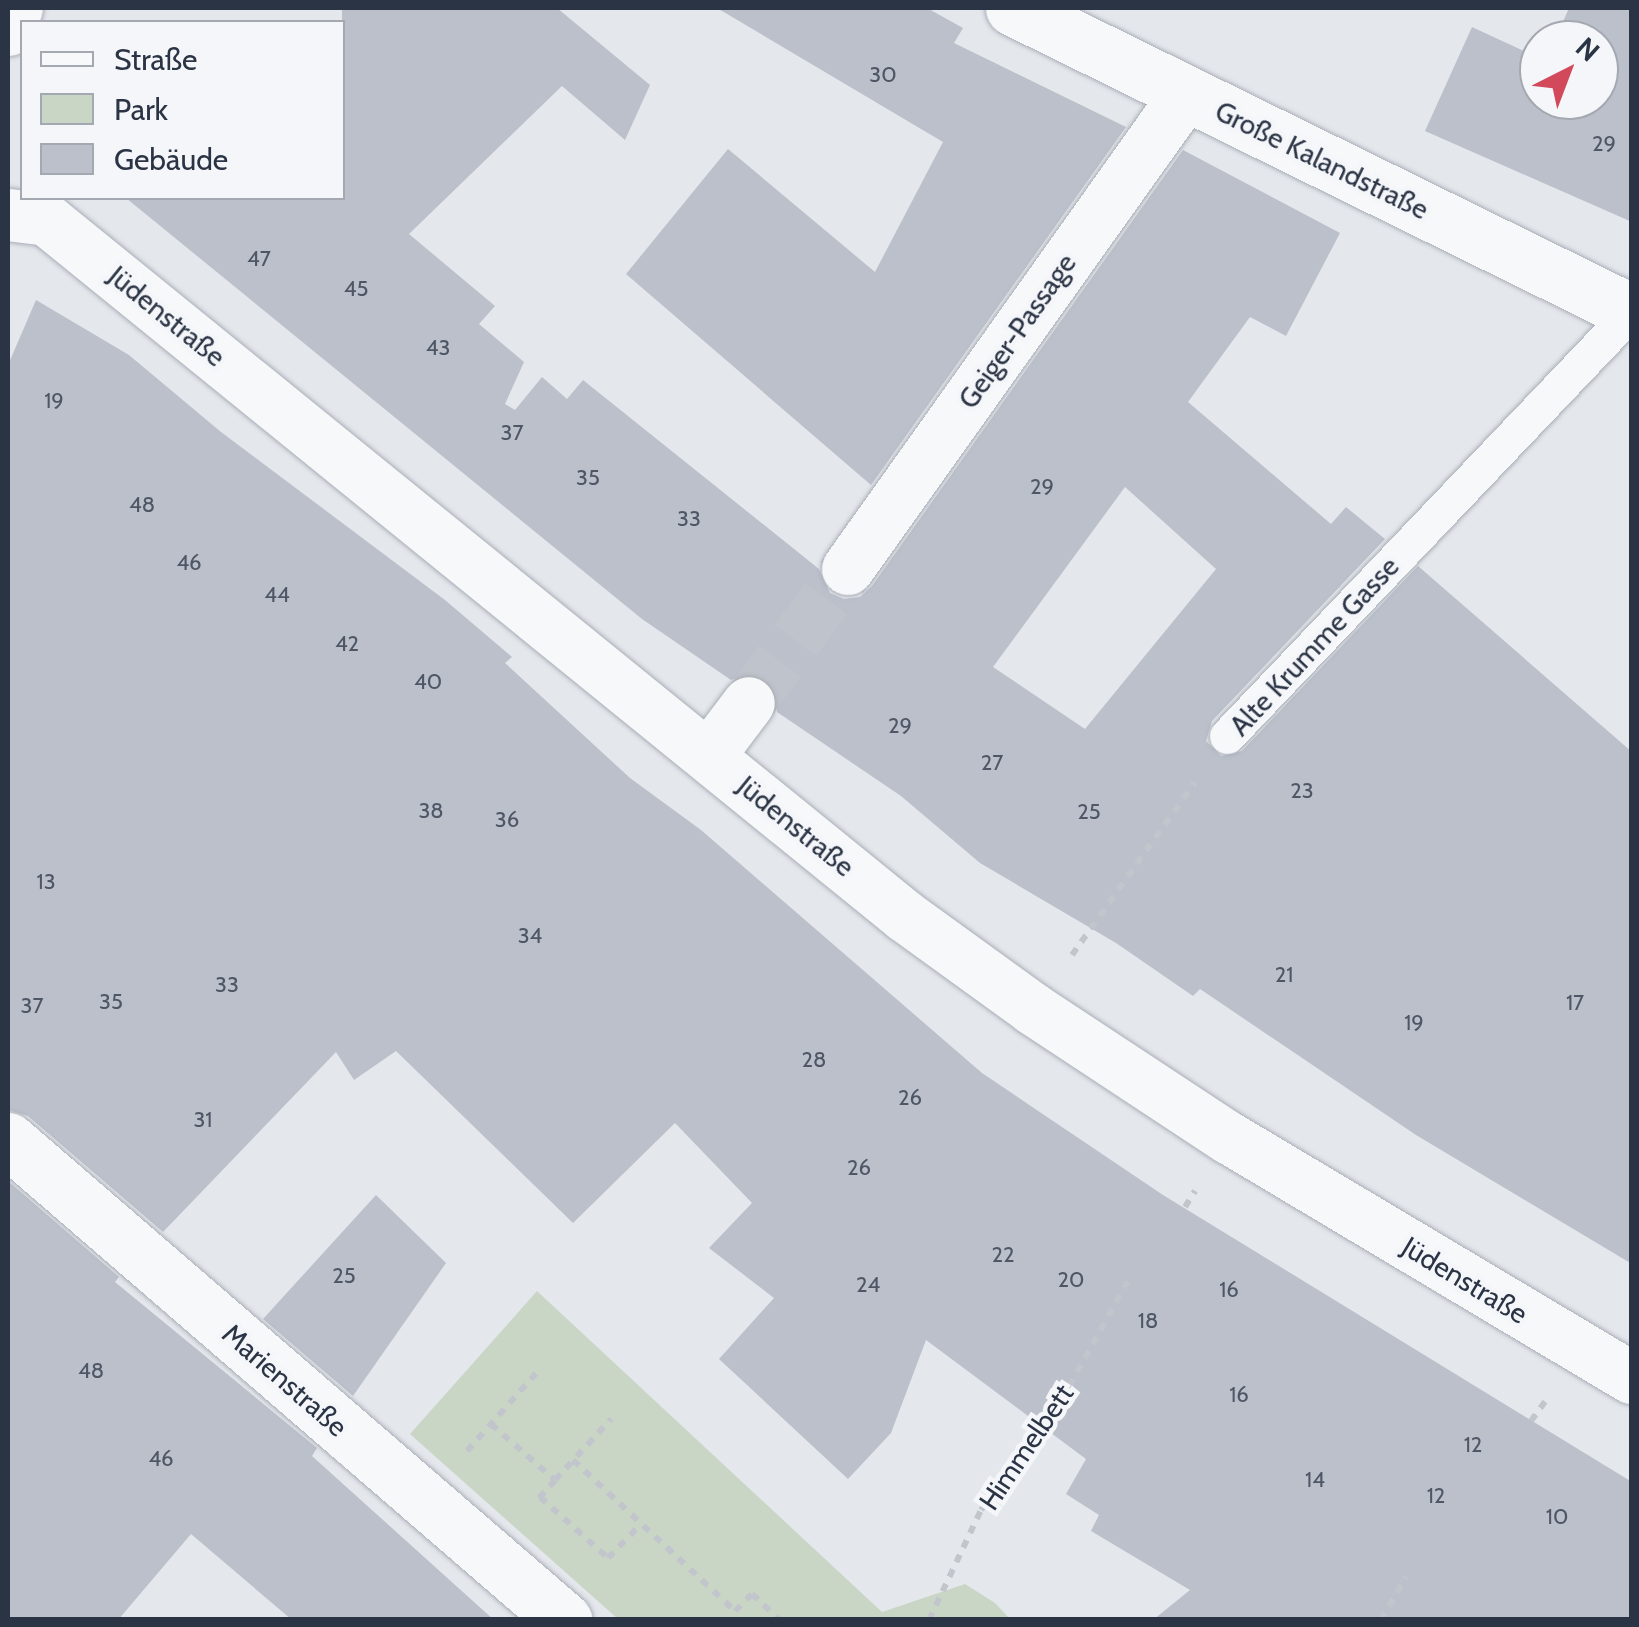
<!DOCTYPE html>
<html>
<head>
<meta charset="utf-8">
<style>
	body { margin:0 }
	#map { position:relative; width:1639px; height:1627px; overflow:hidden; background:#e4e7ec; font-family:Cabin,sans-serif }
	div>[style] { position:absolute }
	[style*='--x'] { left:calc(var(--x)*1px); top:calc(var(--y)*1px); width:calc(var(--w)*1px); rotate:calc(var(--a)*1deg) }
	.green>* { inset:0; background:#c9d6c5 }
	.building>* { inset:0; background:#bbc0ca }
	.pedestrian-tunnel>* { height:52px; margin-top:-26px; transform-origin:0; background:repeating-linear-gradient(90deg,#bfc3cb 0 52px,transparent 0 78px) }
	.path>* { height:6px; margin-top:-3px; transform-origin:0; background:repeating-linear-gradient(90deg,#c2c5cb 0 8px,transparent 0 16px) }
	.roads { filter:drop-shadow(0 0 2px #a9aeb7) drop-shadow(0 0 2px #a9aeb7) }
	.service>* { height:35px; margin:-17.5px; padding:0 17.5px; transform-origin:17.5px; border-radius:17.5px; background:#f7f8fa }
	.pedestrian>* { height:52px; margin:-26px; padding:0 26px; transform-origin:26px; border-radius:26px; background:#f7f8fa }
	.minor>* { height:55px; margin:-27.5px; padding:0 27.5px; transform-origin:27.5px; border-radius:27.5px; background:#f7f8fa }
	span { translate:-50% -50%; white-space:nowrap; text-align:center; line-height:1.15; -webkit-text-stroke:9px #f4f6f9; paint-order:stroke }
	.number-label { font-size:22px; color:#4f5766 }
	.number-label span { -webkit-text-stroke-width:0 }
	.street-label { font-size:28px; color:#2b3445 }
	.frame { position:absolute; inset:0; border:10px solid #2b3445; pointer-events:none }
	.legend { position:absolute; left:20px; top:20px; width:325px; height:180px; box-sizing:border-box; background:#f4f6f9; border:2px solid #a4a8b1; margin:0; padding:12px 18px; list-style:none; font-size:30px; color:#2b3445 }
	.legend li { display:flex; align-items:center; gap:20px; height:50px }
	.legend b { width:50px; border:2px solid #a4a8b1 }
	.north { position:absolute; left:1519px; top:20px; width:100px; height:100px; box-sizing:border-box; background:#f4f6f9; border:2px solid #a4a8b1; border-radius:50%; rotate:42deg; font-size:28px; font-weight:700; line-height:40px; text-align:center; color:#2b3445 }
	.north::after { content:''; display:block; margin:auto; width:35px; height:45px; background:#d1495b; clip-path:polygon(50% 0,100% 100%,50% 72%,0 100%) }
</style>
</head>
<body>
<div id="map">
	<div class="green">
		<div style="clip-path:polygon(537px 1291px,882px 1612px,965px 1584px,995px 1603px,1010px 1619px,618px 1619px,410px 1434px)"></div>
	</div>
	<div class="building">
		<div style="clip-path:polygon(evenodd,342px 8px,557px 8px,650px 85px,625px 140px,562px 86px,409px 234px,495px 306px,479px 324px,524px 362px,505px 404px,515px 410px,542px 377px,567px 399px,583px 380px,819px 569px,830px 593px,844px 599px,860px 597px,872px 586px,1183px 150px,1340px 233px,1286px 336px,1250px 317px,1188px 402px,1331px 524px,1346px 507px,1385px 539px,1212px 721px,1206px 741px,1221px 756px,1242px 751px,1418px 566px,1632px 752px,1632px 1264px,1416px 1135px,1200px 989px,1193px 996px,1116px 943px,980px 863px,901px 796px,777px 712px,777px 692px,766px 679px,752px 673px,731px 680px,642px 619px,126px 198px,342px 198px,342px 8px,1125px 487px,1216px 569px,1085px 729px,993px 667px,1125px 487px)"></div>
		<div style="clip-path:polygon(717px 8px,927px 8px,963px 28px,954px 43px,1126px 127px,871px 485px,626px 274px,728px 149px,875px 272px,943px 142px)"></div>
		<div style="clip-path:polygon(1569px 8px,1632px 8px,1632px 222px,1425px 131px,1472px 27px,1539px 58px,1539px 100px,1599px 100px,1599px 40px,1555px 40px)"></div>
		<div style="clip-path:polygon(36px 300px,129px 355px,221px 432px,445px 600px,512px 657px,505px 663px,630px 778px,701px 830px,982px 1073px,1163px 1195px,1632px 1482px,1632px 1620px,1153px 1620px,1190px 1590px,1091px 1531px,1099px 1515px,1066px 1494px,1086px 1459px,926px 1340px,891px 1433px,848px 1479px,719px 1359px,774px 1298px,709px 1248px,752px 1203px,675px 1123px,573px 1223px,396px 1051px,354px 1080px,336px 1052px,163px 1232px,28px 1116px,8px 1110px,8px 365px)"></div>
		<div style="clip-path:polygon(8px 1181px,119px 1277px,115px 1282px,317px 1448px,312px 1456px,494px 1620px,292px 1620px,191px 1534px,118px 1620px,8px 1620px)"></div>
		<div style="clip-path:polygon(376px 1195px,446px 1263px,353px 1396px,263px 1319px)"></div>
	</div>
	<div class="pedestrian-tunnel">
		<div style="--x:749;--y:703;--w:167;--a:-53.5"></div>
	</div>
	<div class="path">
		<div style="--x:1072;--y:955;--w:212;--a:-54.6"></div>
		<div style="--x:1185;--y:1207;--w:19;--a:-58"></div>
		<div style="--x:1531;--y:1421;--w:24;--a:-54"></div>
		<div style="--x:491;--y:1424;--w:85;--a:41.2"></div>
		<div style="--x:555;--y:1480;--w:83;--a:-47.4"></div>
		<div style="--x:467;--y:1451;--w:108;--a:-48.4"></div>
		<div style="--x:573;--y:1460;--w:221;--a:43"></div>
		<div style="--x:735;--y:1611;--w:24;--a:-45"></div>
		<div style="--x:752;--y:1594;--w:38;--a:43"></div>
		<div style="--x:540;--y:1497;--w:91;--a:41.9"></div>
		<div style="--x:608;--y:1558;--w:47;--a:-45.9"></div>
		<div style="--x:539;--y:1498;--w:24;--a:-48"></div>
		<div style="--x:929;--y:1620;--w:122;--a:-64.7"></div>
		<div style="--x:981;--y:1510;--w:105;--a:-51.6"></div>
		<div style="--x:1046;--y:1428;--w:171;--a:-60.9"></div>
		<div style="--x:1381;--y:1620;--w:50;--a:-59.8"></div>
	</div>
	<div class="roads">
		<div class="service">
			<div style="--x:1227;--y:736;--w:586;--a:-46.38"></div>
		</div>
		<div class="pedestrian">
			<div style="--x:8;--y:215;--w:39;--a:7"></div>
			<div style="--x:47;--y:220;--w:1106;--a:39.06"></div>
			<div style="--x:906;--y:917;--w:157;--a:35.9"></div>
			<div style="--x:1033;--y:1009;--w:235;--a:33.4"></div>
			<div style="--x:1229;--y:1138;--w:469;--a:30.8"></div>
			<div style="--x:848;--y:569;--w:584;--a:-54.54"></div>
			<div style="--x:709;--y:756;--w:66;--a:-53"></div>
		</div>
		<div class="minor">
			<div style="--x:1013;--y:8;--w:690;--a:26.16"></div>
			<div style="--x:8;--y:28;--w:21;--a:-71"></div>
			<div style="--x:8;--y:1140;--w:735;--a:40.8"></div>
		</div>
	</div>
	<div class="number-label">
		<span style="left:883px;top:75px">30</span>
		<span style="left:1604px;top:144px">29</span>
		<span style="left:259px;top:259px">47</span>
		<span style="left:356px;top:289px">45</span>
		<span style="left:438px;top:348px">43</span>
		<span style="left:54px;top:401px">19</span>
		<span style="left:512px;top:433px">37</span>
		<span style="left:588px;top:478px">35</span>
		<span style="left:1042px;top:487px">29</span>
		<span style="left:142px;top:505px">48</span>
		<span style="left:689px;top:519px">33</span>
		<span style="left:189px;top:563px">46</span>
		<span style="left:277px;top:595px">44</span>
		<span style="left:347px;top:644px">42</span>
		<span style="left:428px;top:682px">40</span>
		<span style="left:900px;top:726px">29</span>
		<span style="left:992px;top:763px">27</span>
		<span style="left:1302px;top:791px">23</span>
		<span style="left:431px;top:811px">38</span>
		<span style="left:1089px;top:812px">25</span>
		<span style="left:507px;top:820px">36</span>
		<span style="left:46px;top:882px">13</span>
		<span style="left:530px;top:936px">34</span>
		<span style="left:1284px;top:975px">21</span>
		<span style="left:227px;top:985px">33</span>
		<span style="left:111px;top:1002px">35</span>
		<span style="left:1575px;top:1003px">17</span>
		<span style="left:32px;top:1006px">37</span>
		<span style="left:1414px;top:1023px">19</span>
		<span style="left:814px;top:1060px">28</span>
		<span style="left:910px;top:1098px">26</span>
		<span style="left:203px;top:1120px">31</span>
		<span style="left:859px;top:1168px">26</span>
		<span style="left:1003px;top:1255px">22</span>
		<span style="left:344px;top:1276px">25</span>
		<span style="left:1071px;top:1280px">20</span>
		<span style="left:868px;top:1285px">24</span>
		<span style="left:1229px;top:1290px">16</span>
		<span style="left:1148px;top:1321px">18</span>
		<span style="left:91px;top:1371px">48</span>
		<span style="left:1239px;top:1395px">16</span>
		<span style="left:1473px;top:1445px">12</span>
		<span style="left:161px;top:1459px">46</span>
		<span style="left:1315px;top:1480px">14</span>
		<span style="left:1436px;top:1496px">12</span>
		<span style="left:1557px;top:1517px">10</span>
	</div>
	<div class="street-label">
		<span style="left:1322px;top:160px;rotate:26deg">Große Kalandstraße</span>
		<span style="left:167px;top:316px;rotate:39deg">Jüdenstraße</span>
		<span style="left:1017px;top:331px;rotate:-55deg">Geiger-Passage</span>
		<span style="left:1314px;top:646px;rotate:-47deg">Alte Krumme Gasse</span>
		<span style="left:796px;top:826px;rotate:39deg">Jüdenstraße</span>
		<span style="left:1465px;top:1280px;rotate:31deg">Jüdenstraße</span>
		<span style="left:285px;top:1380px;rotate:41deg">Marienstraße</span>
		<span style="left:1026px;top:1447px;rotate:-56deg">Himmelbett</span>
	</div>
	<div class="frame"></div>
	<ul class="legend">
	<li><b style="height:12px;background:#f7f8fa"></b>Straße</li>
	<li><b style="height:28px;background:#c9d6c5"></b>Park</li>
	<li><b style="height:28px;background:#bbc0ca"></b>Gebäude</li>
	</ul>
	<div class="north">N</div>
</div>
</body>
</html>
